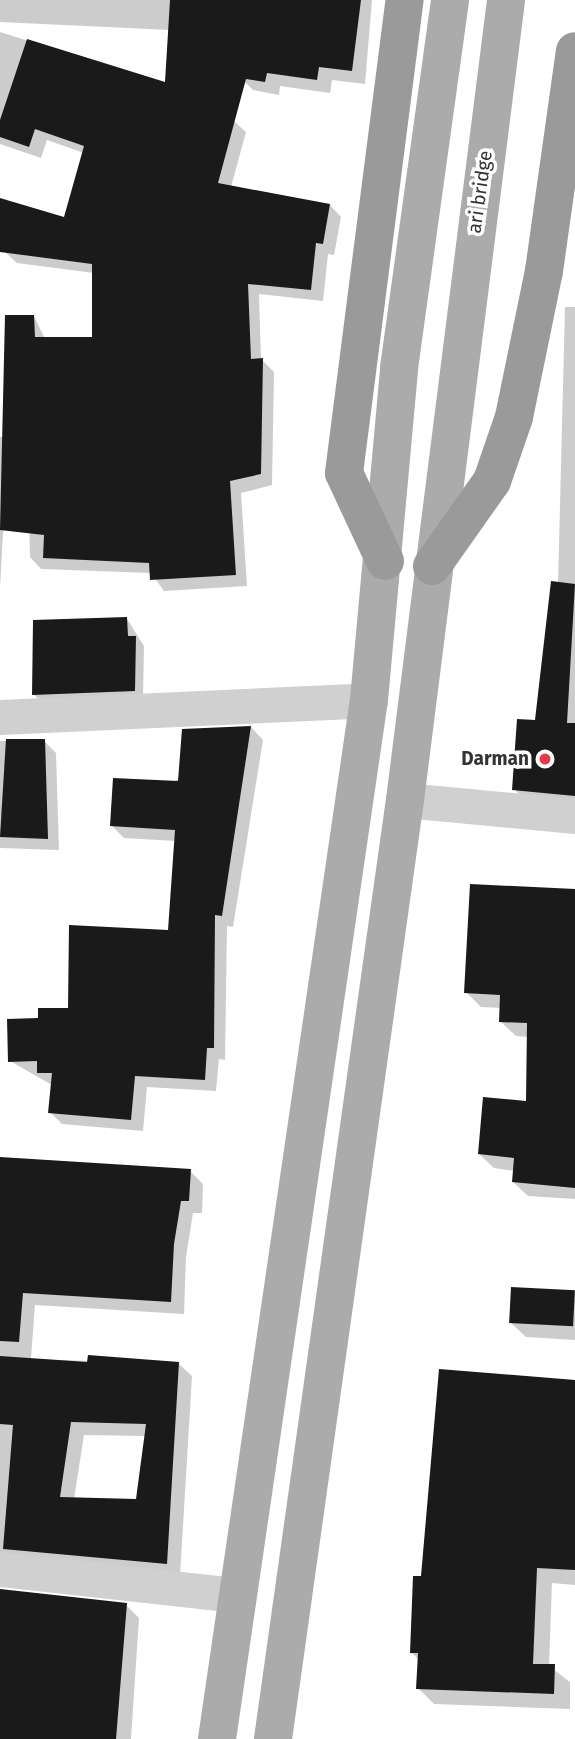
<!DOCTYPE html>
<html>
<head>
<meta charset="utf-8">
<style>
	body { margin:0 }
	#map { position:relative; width:575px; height:1739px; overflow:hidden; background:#fff; font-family:"Fira Sans",sans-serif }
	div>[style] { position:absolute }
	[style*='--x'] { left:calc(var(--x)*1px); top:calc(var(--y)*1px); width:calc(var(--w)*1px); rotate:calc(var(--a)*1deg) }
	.shadow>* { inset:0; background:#0003 }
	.building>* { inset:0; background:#1a1a1a; transform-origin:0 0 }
	.street>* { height:35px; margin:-17.5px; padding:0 17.5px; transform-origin:17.5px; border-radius:17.5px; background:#d0d0d0 }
	.primary>* { height:38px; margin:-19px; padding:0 19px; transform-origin:19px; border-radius:19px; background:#ababab }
	.highway>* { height:38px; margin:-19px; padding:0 19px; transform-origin:19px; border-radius:19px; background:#9a9a9a }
	.dots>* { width:19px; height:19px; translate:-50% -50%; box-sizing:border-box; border:4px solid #fff; border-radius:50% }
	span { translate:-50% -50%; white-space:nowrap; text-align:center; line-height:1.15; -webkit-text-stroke:7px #fff; paint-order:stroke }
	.street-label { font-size:19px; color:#333 }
	.poi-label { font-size:19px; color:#333; font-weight:700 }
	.right { translate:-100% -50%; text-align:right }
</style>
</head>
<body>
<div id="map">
	<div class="shadow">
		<div style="clip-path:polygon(0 0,209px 0,234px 121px,246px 132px,231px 187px,330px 205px,341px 217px,334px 255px,328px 254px,323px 301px,259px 294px,261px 359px,274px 372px,272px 485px,241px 493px,247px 586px,164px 591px,151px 573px,41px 569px,30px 557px,29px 515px,4px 515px,0 588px,0 437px,9px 437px,34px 316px,45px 339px,94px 339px,94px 273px,17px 263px,5px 252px,66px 220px,84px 153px,47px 140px,41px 158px,0 144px,0 32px,167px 84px,170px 30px,0 22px)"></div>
		<div style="clip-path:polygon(243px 0,372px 0,365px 84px,332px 80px,330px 93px,280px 86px,279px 95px,253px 90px,239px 76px)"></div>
		<div style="clip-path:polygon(565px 307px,575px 307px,575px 808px,528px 803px,514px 789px,537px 722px,558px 584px)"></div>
		<div style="clip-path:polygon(127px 619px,144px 646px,143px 699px,43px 703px,34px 695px)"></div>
		<div style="clip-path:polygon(251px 727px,263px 740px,233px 927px,227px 926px,225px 1060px,219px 1059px,216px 1091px,147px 1087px,143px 1131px,62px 1124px,50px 1112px,52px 1085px,10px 1061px,40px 1020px,70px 1010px,170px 931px,176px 841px,124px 838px,112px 826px)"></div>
		<div style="clip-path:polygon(0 741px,44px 741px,56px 753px,59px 850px,0 848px)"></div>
		<div style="clip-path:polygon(575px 891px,575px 1199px,528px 1196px,513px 1182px,514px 1171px,494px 1168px,479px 1154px,527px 1103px,529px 1037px,516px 1036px,501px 1022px,502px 1008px,481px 1007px,466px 992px)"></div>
		<div style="clip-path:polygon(evenodd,0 1159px,190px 1171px,203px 1184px,202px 1213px,193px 1213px,186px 1257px,184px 1314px,35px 1305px,31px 1359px,179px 1364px,192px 1376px,180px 1576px,0 1569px,0 1159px,84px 1435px,146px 1436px,138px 1501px,74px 1499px,84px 1435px)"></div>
		<div style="clip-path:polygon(575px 1292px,575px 1340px,526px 1337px,511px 1323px)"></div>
		<div style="clip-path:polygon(575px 1382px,575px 1585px,552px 1583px,549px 1666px,570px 1682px,570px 1709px,434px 1704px,418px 1688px,419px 1660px,411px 1652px,423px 1578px)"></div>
		<div style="clip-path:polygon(0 1591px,126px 1605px,139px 1618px,131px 1739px,0 1739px)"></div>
	</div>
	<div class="building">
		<div style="clip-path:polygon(170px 0,361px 0,352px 71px,319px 67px,317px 80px,267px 73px,265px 82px,246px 79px,218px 183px,330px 204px,323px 244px,316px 243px,311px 290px,248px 284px,251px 359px,263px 358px,261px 474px,230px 481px,236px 575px,150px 580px,149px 563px,43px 558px,44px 535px,0 530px,5px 315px,34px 315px,35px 337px,92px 337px,92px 264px,0 252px,0 198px,64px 217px,84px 146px,35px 129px,29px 147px,0 137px,0 120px,27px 39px,165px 82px)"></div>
		<div style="clip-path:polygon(551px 581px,575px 584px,567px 723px,575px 723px,575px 796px,512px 790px,517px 719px,535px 720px)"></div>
		<div style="clip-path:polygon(127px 617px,128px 636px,136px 636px,135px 691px,32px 695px,33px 620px)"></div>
		<div style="clip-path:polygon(251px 726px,222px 916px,215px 915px,214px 1048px,207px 1048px,205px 1080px,135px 1076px,131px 1120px,48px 1113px,52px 1073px,37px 1073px,37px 1061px,8px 1062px,7px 1019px,38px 1018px,38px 1008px,68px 1008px,69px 925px,168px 930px,175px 830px,110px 826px,113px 778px,178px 781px,182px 729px)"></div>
		<div style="clip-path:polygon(6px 739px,45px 739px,48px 839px,0 837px)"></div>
		<div style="clip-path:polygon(470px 884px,575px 889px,575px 1188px,512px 1182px,514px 1158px,478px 1154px,483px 1097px,526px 1101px,527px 1023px,499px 1022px,500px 995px,464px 993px)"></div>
		<div style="clip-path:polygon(0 1157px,191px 1169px,189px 1201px,181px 1201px,174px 1244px,171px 1302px,23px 1293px,19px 1342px,0 1341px)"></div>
		<div style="left:511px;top:1287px;width:64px;height:36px;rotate:3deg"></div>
		<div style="clip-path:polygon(evenodd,88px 1355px,179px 1362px,167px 1564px,3px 1549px,13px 1425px,0 1424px,0 1356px,87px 1362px,88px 1355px,71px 1422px,146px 1424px,136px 1499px,60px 1497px,71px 1422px)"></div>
		<div style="clip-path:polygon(439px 1369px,575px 1380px,575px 1570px,537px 1568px,533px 1664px,555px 1664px,554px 1694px,416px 1689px,418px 1653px,410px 1653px,413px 1576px,421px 1576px)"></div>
		<div style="clip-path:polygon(0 1589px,127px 1603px,116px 1739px,0 1739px)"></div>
	</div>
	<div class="street">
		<div style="--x:0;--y:717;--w:369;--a:-2.6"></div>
		<div style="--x:405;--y:800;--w:171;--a:5.4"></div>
		<div style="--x:0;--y:1569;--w:238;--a:6.3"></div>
	</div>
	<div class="primary">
		<div style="--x:217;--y:1739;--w:1050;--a:-81.68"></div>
		<div style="--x:369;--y:700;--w:333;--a:-84.8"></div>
		<div style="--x:399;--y:368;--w:372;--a:-82.1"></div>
		<div style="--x:273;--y:1739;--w:948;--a:-82"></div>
		<div style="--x:405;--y:800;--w:806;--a:-82.8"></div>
	</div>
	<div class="highway">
		<div style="--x:385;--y:561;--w:97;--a:-115"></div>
		<div style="--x:344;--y:473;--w:477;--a:-82.7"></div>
		<div style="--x:432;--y:566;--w:104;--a:-54.8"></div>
		<div style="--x:492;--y:481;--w:68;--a:-71"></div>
		<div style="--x:514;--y:417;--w:149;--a:-78.4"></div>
		<div style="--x:544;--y:271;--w:222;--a:-82"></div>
	</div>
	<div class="dots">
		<div style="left:545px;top:759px;background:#e63946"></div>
	</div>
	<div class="street-label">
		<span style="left:480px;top:192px;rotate:-82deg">ari bridge</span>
	</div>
	<div class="poi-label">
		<span class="right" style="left:529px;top:759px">Darman</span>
	</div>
</div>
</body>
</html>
